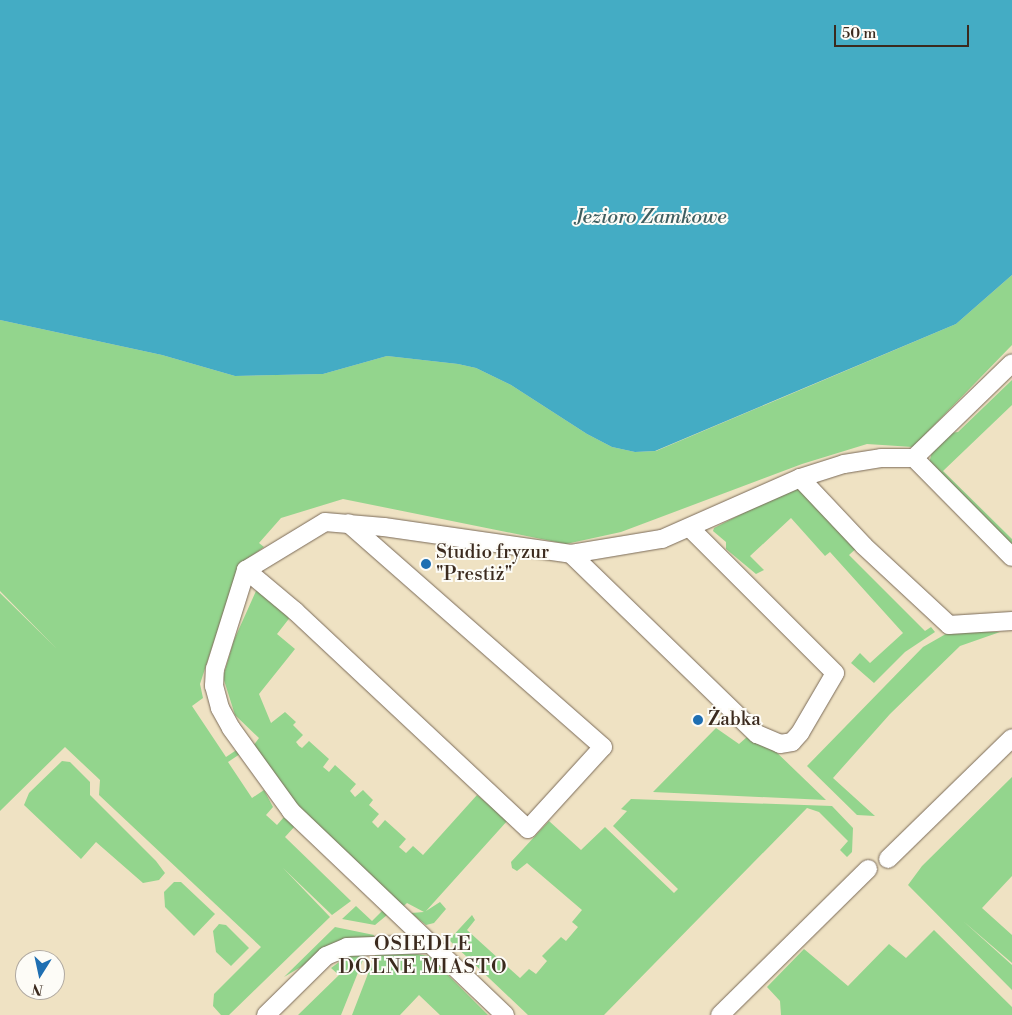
<!DOCTYPE html>
<html>
<head>
<meta charset="utf-8">
<style>
	body { margin:0 }
	#map { position:relative; width:1012px; height:1015px; overflow:hidden; background:#efe2c3; font-family:"Libre Bodoni",serif }
	div>[style] { position:absolute }
	[style*='--x'] { left:calc(var(--x)*1px); top:calc(var(--y)*1px); width:calc(var(--w)*1px); rotate:calc(var(--a)*1deg) }
	.green>* { inset:0; background:#93d58d }
	.water>* { inset:0; background:#44acc4 }
	.roads { filter:drop-shadow(0 0 1px #7a6a58) drop-shadow(0 0 1px #7a6a58) }
	.minor>* { height:18px; margin:-9px; padding:0 9px; transform-origin:9px; border-radius:9px; background:#fff }
	.dots>* { width:14px; height:14px; translate:-50% -50%; box-sizing:border-box; border:2px solid #fdfcf7; border-radius:50% }
	span { translate:-50% -50%; white-space:nowrap; text-align:center; line-height:1.15; -webkit-text-stroke:4px #fdfcf7; paint-order:stroke }
	.poi-label { font-size:19px; color:#3b2a1e }
	.left { translate:0 -50%; text-align:left }
	.water-label { font-size:20px; color:#3f5e60; font-style:italic }
	.neighbourhood-label { font-size:20px; color:#3b2a1e; letter-spacing:1px }
	.north { position:absolute; left:15px; top:950px; width:50px; height:50px; box-sizing:border-box; background:#fdfcf7; border:1px solid #afa8a0; border-radius:50%; rotate:190deg; font-size:14px; font-weight:700; line-height:20px; text-align:center; color:#3b2a1e }
	.north::after { content:''; display:block; margin:auto; width:18px; height:22px; background:#1f6fb2; clip-path:polygon(50% 0,100% 100%,50% 72%,0 100%) }
	.scale { position:absolute; left:834px; top:25px; width:135px; height:22px; box-sizing:border-box; border:2px solid #3b2a1e; border-top:0; padding-left:6px; font-size:15px; line-height:18px; white-space:nowrap; color:#3b2a1e; -webkit-text-stroke:4px #fdfcf7; paint-order:stroke }
</style>
</head>
<body>
<div id="map">
	<div class="green">
		<div style="clip-path:polygon(1012px 275px,1012px 345px,913px 447px,867px 444px,802px 464px,621px 532px,566px 544px,343px 499px,281px 518px,259px 543px,264px 547px,239px 565px,200px 684px,203px 698px,192px 706px,226px 757px,238px 749px,240px 754px,228px 762px,252px 798px,264px 790px,273px 807px,266px 815px,277px 825px,284px 817px,296px 825px,285px 837px,351px 901px,332px 915px,283px 868px,330px 917px,229px 1015px,221px 1015px,213px 1006px,214px 994px,261px 947px,99px 795px,100px 780px,65px 747px,0 811px,0 593px,56px 648px,0 591px,0 320px,162px 355px,235px 376px,323px 374px,387px 356px,458px 364px,476px 368px,511px 385px,587px 434px,612px 447px,635px 452px,656px 451px,956px 324px)"></div>
		<div style="clip-path:polygon(1012px 380px,1012px 405px,943px 471px,1012px 539px,1012px 547px,929px 463px,932px 452px,951px 433px,958px 432px)"></div>
		<div style="clip-path:polygon(798px 485px,860px 545px,849px 555px,925px 631px,931px 627px,935px 632px,905px 652px,874px 683px,851px 663px,860px 653px,870px 663px,903px 633px,830px 552px,825px 556px,791px 518px,750px 556px,764px 570px,756px 574px,726px 549px,726px 542px,713px 531px,714px 528px)"></div>
		<div style="clip-path:polygon(261px 580px,295px 611px,277px 634px,295px 649px,259px 694px,271px 723px,285px 712px,296px 722px,293px 725px,303px 735px,296px 742px,299px 746px,302px 748px,309px 741px,329px 759px,323px 767px,329px 772px,335px 765px,356px 784px,350px 791px,355px 797px,363px 790px,373px 800px,369px 805px,379px 814px,372px 822px,378px 828px,385px 820px,406px 839px,399px 847px,406px 853px,413px 846px,423px 855px,477px 795px,508px 820px,426px 911px,440px 902px,446px 909px,434px 923px,426px 925px,411px 913px,424px 912px,407px 903px,396px 913px,248px 753px,259px 738px,235px 715px,223px 677px,234px 640px)"></div>
		<div style="clip-path:polygon(951px 631px,1000px 632px,960px 646px,890px 714px,833px 778px,875px 816px,857px 815px,807px 766px,923px 647px)"></div>
		<div style="clip-path:polygon(716px 728px,739px 744px,747px 737px,771px 747px,826px 800px,653px 792px)"></div>
		<div style="clip-path:polygon(62px 761px,70px 762px,90px 782px,90px 795px,156px 861px,165px 873px,159px 880px,143px 883px,96px 842px,81px 859px,24px 805px,29px 793px)"></div>
		<div style="clip-path:polygon(1012px 777px,1012px 876px,982px 908px,1012px 935px,1012px 963px,963px 921px,1012px 965px,1012px 990px,908px 885px,922px 866px)"></div>
		<div style="clip-path:polygon(631px 799px,832px 806px,853px 828px,852px 852px,847px 857px,840px 850px,848px 841px,819px 812px,807px 808px,604px 1015px,528px 1015px,449px 940px,472px 915px,475px 920px,467px 930px,520px 978px,529px 969px,536px 974px,547px 961px,542px 956px,561px 937px,566px 941px,578px 927px,572px 922px,582px 910px,527px 863px,517px 871px,512px 868px,511px 862px,549px 821px,581px 850px,605px 827px,674px 893px,678px 889px,613px 826px,627px 811px,621px 809px)"></div>
		<div style="clip-path:polygon(174px 882px,181px 882px,215px 914px,194px 936px,165px 907px,164px 892px)"></div>
		<div style="clip-path:polygon(356px 906px,372px 921px,383px 910px,387px 915px,375px 925px,342px 919px)"></div>
		<div style="clip-path:polygon(219px 924px,226px 925px,249px 948px,231px 966px,216px 952px,213px 931px)"></div>
		<div style="clip-path:polygon(335px 927px,374px 935px,372px 942px,338px 945px,284px 977px)"></div>
		<div style="clip-path:polygon(934px 930px,1012px 1007px,1012px 1015px,781px 1015px,780px 1001px,767px 987px,804px 949px,848px 986px,889px 944px,906px 958px)"></div>
		<div style="clip-path:polygon(405px 952px,429px 956px,488px 1015px,440px 1015px,419px 995px,400px 1015px,352px 1015px,376px 953px)"></div>
		<div style="clip-path:polygon(350px 954px,365px 955px,341px 1015px,298px 1015px,339px 975px,331px 968px)"></div>
	</div>
	<div class="water">
		<div style="clip-path:polygon(0 0,1012px 0,1012px 275px,956px 324px,655px 451px,635px 452px,612px 447px,587px 434px,511px 385px,476px 368px,458px 364px,387px 356px,323px 374px,235px 376px,162px 355px,0 320px)"></div>
	</div>
	<div class="roads">
		<div class="minor">
			<div style="--x:914;--y:458;--w:139;--a:45.3"></div>
			<div style="--x:800;--y:478;--w:93;--a:46.7"></div>
			<div style="--x:864;--y:546;--w:116;--a:42.9"></div>
			<div style="--x:949;--y:625;--w:63;--a:-3.6"></div>
			<div style="--x:571;--y:554;--w:259;--a:44.1"></div>
			<div style="--x:757;--y:734;--w:25;--a:23"></div>
			<div style="--x:780;--y:744;--w:12;--a:-9"></div>
			<div style="--x:792;--y:742;--w:12;--a:-48"></div>
			<div style="--x:800;--y:733;--w:69;--a:-59.7"></div>
			<div style="--x:835;--y:673;--w:205;--a:-135"></div>
			<div style="--x:246;--y:570;--w:64;--a:39.9"></div>
			<div style="--x:295;--y:611;--w:319;--a:43.1"></div>
			<div style="--x:528;--y:829;--w:111;--a:-47.6"></div>
			<div style="--x:603;--y:747;--w:339;--a:-138.7"></div>
			<div style="--x:888;--y:859;--w:173;--a:-44.3"></div>
			<div style="--x:266;--y:1015;--w:84;--a:-44.5"></div>
			<div style="--x:326;--y:956;--w:23;--a:-23"></div>
			<div style="--x:347;--y:947;--w:82;--a:-2.1"></div>
			<div style="--x:505;--y:1015;--w:296;--a:-136.4"></div>
			<div style="--x:291;--y:811;--w:102;--a:-125.9"></div>
			<div style="--x:231;--y:728;--w:23;--a:-119"></div>
			<div style="--x:220;--y:708;--w:23;--a:-105"></div>
			<div style="--x:214;--y:686;--w:17;--a:-87"></div>
			<div style="--x:215;--y:669;--w:104;--a:-72.6"></div>
			<div style="--x:246;--y:570;--w:92;--a:-31.3"></div>
			<div style="--x:325;--y:522;--w:59;--a:4.8"></div>
			<div style="--x:384;--y:527;--w:189;--a:8.2"></div>
			<div style="--x:571;--y:554;--w:92;--a:-9.4"></div>
			<div style="--x:662;--y:539;--w:151;--a:-23.8"></div>
			<div style="--x:800;--y:478;--w:46;--a:-17.7"></div>
			<div style="--x:844;--y:464;--w:37;--a:-9"></div>
			<div style="--x:881;--y:458;--w:33;--a:0"></div>
			<div style="--x:914;--y:458;--w:136;--a:-44.1"></div>
			<div style="--x:720;--y:1015;--w:208;--a:-44.6"></div>
		</div>
	</div>
	<div class="dots">
		<div style="left:426px;top:564px;background:#1f6fb2"></div>
		<div style="left:698px;top:720px;background:#1f6fb2"></div>
	</div>
	<div class="poi-label">
		<span class="left" style="left:436px;top:564px">Studio fryzur<br>"Prestiż"</span>
		<span class="left" style="left:708px;top:720px">Żabka</span>
	</div>
	<div class="water-label">
		<span style="left:651px;top:217px">Jezioro Zamkowe</span>
	</div>
	<div class="neighbourhood-label">
		<span style="left:423px;top:956px">OSIEDLE<br>DOLNE MIASTO</span>
	</div>
	<div class="north">N</div>
	<div class="scale">50 m</div>
</div>
</body>
</html>
